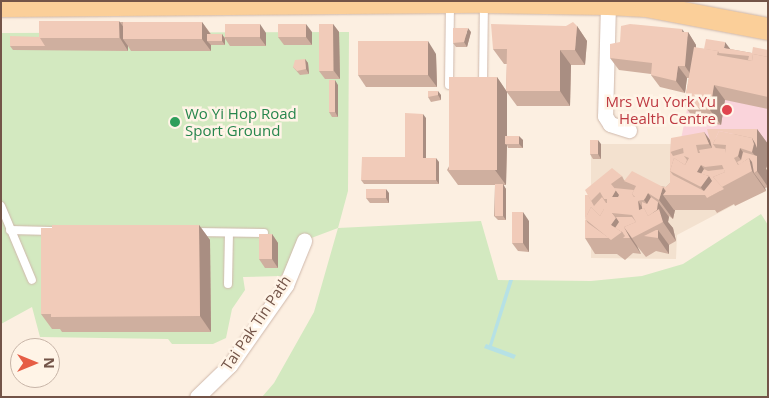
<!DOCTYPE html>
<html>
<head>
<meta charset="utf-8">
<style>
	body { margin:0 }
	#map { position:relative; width:769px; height:398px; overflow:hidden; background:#fcefe1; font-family:"Open Sans",sans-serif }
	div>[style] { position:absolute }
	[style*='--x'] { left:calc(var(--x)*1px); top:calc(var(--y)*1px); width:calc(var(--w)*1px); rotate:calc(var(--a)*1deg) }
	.residential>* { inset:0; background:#f3e1cf }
	.medical>* { inset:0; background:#fad4db }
	.green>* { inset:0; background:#d3e9c0 }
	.water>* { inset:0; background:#b6e1e5 }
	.roads { filter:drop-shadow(0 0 1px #cfb8ab) drop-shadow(0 0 1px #cfb8ab) }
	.lane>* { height:8px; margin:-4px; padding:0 4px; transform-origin:4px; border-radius:4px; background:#fff }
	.street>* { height:15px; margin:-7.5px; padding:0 7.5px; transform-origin:7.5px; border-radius:7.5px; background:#fff }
	.primary>* { height:22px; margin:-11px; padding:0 11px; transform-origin:11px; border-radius:11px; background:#fbcf99 }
	.wall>* { inset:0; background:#cfaf9f }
	.shaded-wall>* { inset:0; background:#a98e82 }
	.building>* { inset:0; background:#f1cbb9; transform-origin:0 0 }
	.dots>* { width:14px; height:14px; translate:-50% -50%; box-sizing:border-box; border:2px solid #fff4e7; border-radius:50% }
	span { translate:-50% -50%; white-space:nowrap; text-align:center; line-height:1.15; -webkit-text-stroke:5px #fff4e7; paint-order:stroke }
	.health-label { font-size:15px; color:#be3a42 }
	.right { translate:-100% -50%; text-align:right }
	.leisure-label { font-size:15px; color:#27864d }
	.left { translate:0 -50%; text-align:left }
	.street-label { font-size:15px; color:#735448 }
	.frame { position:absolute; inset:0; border:2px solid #735448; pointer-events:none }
	.north { position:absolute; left:10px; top:338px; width:50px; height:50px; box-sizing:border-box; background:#fff4e7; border:1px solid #c7b4a7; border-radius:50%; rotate:90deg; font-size:14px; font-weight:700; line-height:20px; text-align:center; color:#735448 }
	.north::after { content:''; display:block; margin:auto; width:18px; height:22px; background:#e65e46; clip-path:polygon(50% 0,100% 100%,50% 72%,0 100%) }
</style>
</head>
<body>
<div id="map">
	<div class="residential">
		<div style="clip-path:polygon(591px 144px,768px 144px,768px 187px,677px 235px,676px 259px,591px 258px)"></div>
	</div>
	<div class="medical">
		<div style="clip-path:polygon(699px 50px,768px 60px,768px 144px,680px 144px)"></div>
	</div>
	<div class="green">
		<div style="clip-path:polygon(349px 32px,348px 191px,338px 228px,481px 221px,498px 280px,591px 281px,642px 276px,683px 264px,761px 214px,768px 225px,768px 397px,262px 397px,274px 383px,314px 312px,338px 228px,306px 240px,281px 276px,243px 277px,245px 290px,232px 309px,226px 338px,213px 344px,172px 344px,168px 339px,40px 337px,32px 307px,1px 324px,1px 33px)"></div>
	</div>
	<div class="water">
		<div style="clip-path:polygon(509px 280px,513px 280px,492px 346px,516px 355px,514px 359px,484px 348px,486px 344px,489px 345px)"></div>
	</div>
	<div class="roads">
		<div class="lane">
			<div style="--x:483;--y:82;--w:78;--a:-89.3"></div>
			<div style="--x:449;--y:85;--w:81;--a:-89.3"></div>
			<div style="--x:1;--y:206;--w:80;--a:67.3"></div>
			<div style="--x:10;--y:230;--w:42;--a:1.4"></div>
			<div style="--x:196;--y:232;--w:68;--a:0.8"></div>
			<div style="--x:228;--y:284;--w:51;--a:-88.9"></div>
		</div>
		<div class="street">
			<div style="--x:608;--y:4;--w:112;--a:91.5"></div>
			<div style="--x:605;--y:116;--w:9;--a:58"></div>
			<div style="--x:610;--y:124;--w:20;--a:18"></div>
			<div style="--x:197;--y:397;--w:46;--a:-44.1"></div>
			<div style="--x:230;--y:365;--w:98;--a:-55"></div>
			<div style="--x:286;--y:285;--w:48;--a:-67.8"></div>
		</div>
		<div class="primary">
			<div style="--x:1;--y:6;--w:483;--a:-0.5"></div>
			<div style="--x:484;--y:2;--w:124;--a:0.9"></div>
			<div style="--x:608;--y:4;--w:38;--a:3"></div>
			<div style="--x:646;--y:6;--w:124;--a:10.7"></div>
		</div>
	</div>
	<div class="wall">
		<div style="clip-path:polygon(120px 22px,202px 22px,211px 34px,222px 34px,225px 39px,225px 45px,211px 45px,211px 51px,131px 51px,128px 46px,128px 51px,13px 50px,10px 46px,40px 37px)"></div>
		<div style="clip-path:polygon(333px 24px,339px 32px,340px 79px,325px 79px,319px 71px)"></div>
		<div style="clip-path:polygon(577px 26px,587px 41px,585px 65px,571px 65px,570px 106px,517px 106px,506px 91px,507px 64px,504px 64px,493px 49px)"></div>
		<div style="clip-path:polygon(312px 32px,312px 45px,284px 45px,278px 37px)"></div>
		<div style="clip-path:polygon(471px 32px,467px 47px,456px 47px,453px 43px)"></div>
		<div style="clip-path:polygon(684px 32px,688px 32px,696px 45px,696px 48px,704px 49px,730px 49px,752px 53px,768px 50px,768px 109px,725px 100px,721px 125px,695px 120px,684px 105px,689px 78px,687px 78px,685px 93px,660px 87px,651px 75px,651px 74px,619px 70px,610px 58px)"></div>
		<div style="clip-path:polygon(266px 33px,266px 46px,230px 46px,224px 37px)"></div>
		<div style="clip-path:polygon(436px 54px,437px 87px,366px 87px,358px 75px)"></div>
		<div style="clip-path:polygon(305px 59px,308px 63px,309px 74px,300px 75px,293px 67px)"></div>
		<div style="clip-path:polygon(497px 77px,507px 92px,507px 136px,523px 140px,523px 148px,508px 148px,507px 145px,506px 185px,503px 185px,506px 189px,506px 220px,498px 220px,494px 216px,495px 185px,458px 185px,447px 170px)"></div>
		<div style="clip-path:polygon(338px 85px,338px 117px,332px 117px,329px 112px)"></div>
		<div style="clip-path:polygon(428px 91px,441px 95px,441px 100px,431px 102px,428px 97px)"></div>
		<div style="clip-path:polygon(426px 118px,426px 158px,439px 162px,439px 184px,364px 184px,361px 180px,405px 157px)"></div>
		<div style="clip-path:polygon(757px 129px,768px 144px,768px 163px,766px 169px,768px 171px,768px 187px,765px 188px,766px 191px,735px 206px,734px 204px,717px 213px,715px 210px,675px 210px,673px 219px,669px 216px,668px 222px,673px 228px,676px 241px,669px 245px,669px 254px,656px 251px,646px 257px,637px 246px,641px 254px,633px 253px,625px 260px,617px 254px,595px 254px,585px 238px,588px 195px,622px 176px,624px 180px,666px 187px,670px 183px,670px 152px,704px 132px,710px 140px)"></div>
		<div style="clip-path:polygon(601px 144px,601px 159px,593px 159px,590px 154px)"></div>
		<div style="clip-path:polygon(389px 193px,389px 203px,370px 203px,366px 198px)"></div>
		<div style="clip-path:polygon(529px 221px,529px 252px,518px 251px,512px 243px)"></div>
		<div style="clip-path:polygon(199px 225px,210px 240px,211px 332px,62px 332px,60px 329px,52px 329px,41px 314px)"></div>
		<div style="clip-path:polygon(272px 234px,278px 243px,278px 268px,265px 268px,259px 259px)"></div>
	</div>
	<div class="shaded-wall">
		<div style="clip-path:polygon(119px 21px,128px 33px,123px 39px,128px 46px,128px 51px,120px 38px)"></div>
		<div style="clip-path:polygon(202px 22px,211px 35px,207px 41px,211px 45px,211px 51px,202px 39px)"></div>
		<div style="clip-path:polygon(260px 24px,266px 33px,266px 46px,260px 38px)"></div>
		<div style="clip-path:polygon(306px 24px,312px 32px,312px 45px,306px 37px)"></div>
		<div style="clip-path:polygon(333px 24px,339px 32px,340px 79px,334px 71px)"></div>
		<div style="clip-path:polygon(577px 26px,587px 41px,585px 65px,575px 50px)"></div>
		<div style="clip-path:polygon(468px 28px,471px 32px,467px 47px,464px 42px)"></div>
		<div style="clip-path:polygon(682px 29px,688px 37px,688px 32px,696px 45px,693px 78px,685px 66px)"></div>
		<div style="clip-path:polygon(222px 34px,225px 39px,225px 45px,222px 41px)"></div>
		<div style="clip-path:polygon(428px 41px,436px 54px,437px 87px,428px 75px)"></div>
		<div style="clip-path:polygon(725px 42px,734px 54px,724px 48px)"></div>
		<div style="clip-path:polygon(560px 50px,571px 65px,570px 106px,560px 91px)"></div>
		<div style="clip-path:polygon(305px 59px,308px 63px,309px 74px,306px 69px)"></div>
		<div style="clip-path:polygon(678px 66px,687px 78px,685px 93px,676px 81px)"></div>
		<div style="clip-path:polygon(497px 77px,507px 92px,507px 144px,505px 144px,507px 145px,506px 185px,495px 170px)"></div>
		<div style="clip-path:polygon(335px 80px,338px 85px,338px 117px,335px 112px)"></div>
		<div style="clip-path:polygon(714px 85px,725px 100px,721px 125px,710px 110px)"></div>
		<div style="clip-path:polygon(438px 91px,441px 95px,441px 100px,438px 95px)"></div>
		<div style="clip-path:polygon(423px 114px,426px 118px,426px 162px,423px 158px)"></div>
		<div style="clip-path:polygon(757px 129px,768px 144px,768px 163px,766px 169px,768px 171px,768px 187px,757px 171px,754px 173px,765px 188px,766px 191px,752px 171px,746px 166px,738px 156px,740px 148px,750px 162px,749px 158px,757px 158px,752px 152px,752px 138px)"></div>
		<div style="clip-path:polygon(704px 132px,718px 151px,719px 157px,709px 144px)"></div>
		<div style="clip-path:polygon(519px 136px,523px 140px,523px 148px,519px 144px)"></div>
		<div style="clip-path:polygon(598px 140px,601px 144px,601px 159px,598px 154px)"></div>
		<div style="clip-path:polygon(436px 158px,439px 162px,439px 184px,436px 180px)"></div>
		<div style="clip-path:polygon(701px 165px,720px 191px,708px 197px,688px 170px)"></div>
		<div style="clip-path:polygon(503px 184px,506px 189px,506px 220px,503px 216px)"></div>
		<div style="clip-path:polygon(663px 187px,668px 195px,663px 195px,674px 210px,675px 210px,673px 219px,659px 200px)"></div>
		<div style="clip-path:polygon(386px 189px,389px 193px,389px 203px,386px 198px)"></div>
		<div style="clip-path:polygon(616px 190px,624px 201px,612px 197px)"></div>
		<div style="clip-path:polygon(639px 190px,645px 199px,648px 193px,657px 206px,658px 202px,669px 217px,668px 222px,673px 228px,676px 241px,663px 222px,659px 223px,655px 218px,656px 216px,644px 200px,638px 201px,646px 213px,642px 214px,639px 210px,638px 201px,635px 197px)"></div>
		<div style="clip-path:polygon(523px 212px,529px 221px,529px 252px,523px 243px)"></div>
		<div style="clip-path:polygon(612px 213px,627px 231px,637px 246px,641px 254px,630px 238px,611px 225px)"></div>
		<div style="clip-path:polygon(199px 225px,210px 240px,211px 332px,200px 316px)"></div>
		<div style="clip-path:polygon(658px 230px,669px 245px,669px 254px,658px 238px)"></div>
		<div style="clip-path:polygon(272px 234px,278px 243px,278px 268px,272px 259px)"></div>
	</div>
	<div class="building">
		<div style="left:39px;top:21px;width:80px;height:17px"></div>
		<div style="left:123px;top:22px;width:79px;height:17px"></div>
		<div style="clip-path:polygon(573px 22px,577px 26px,575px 50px,560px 50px,560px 91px,506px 91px,507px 49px,493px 49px,491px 24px,566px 26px)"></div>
		<div style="left:225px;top:24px;width:35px;height:13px"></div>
		<div style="left:278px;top:24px;width:28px;height:13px"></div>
		<div style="left:319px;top:24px;width:14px;height:47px"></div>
		<div style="clip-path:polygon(630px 24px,682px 29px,682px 32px,688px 32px,685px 66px,678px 66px,676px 81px,651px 75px,652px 63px,610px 58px,610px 44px,620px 42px,621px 26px)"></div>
		<div style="clip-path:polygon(453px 28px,468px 28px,464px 42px,453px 43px)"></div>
		<div style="left:207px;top:34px;width:15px;height:7px"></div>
		<div style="clip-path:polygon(10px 36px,40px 37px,40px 38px,45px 46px,10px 46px)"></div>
		<div style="clip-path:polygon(706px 39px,725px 42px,724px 48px,752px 53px,753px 47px,768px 50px,768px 57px,753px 54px,752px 61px,748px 60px,749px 56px,719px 53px,718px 51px,704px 49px)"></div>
		<div style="left:358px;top:41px;width:70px;height:34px"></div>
		<div style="clip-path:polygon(694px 47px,718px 51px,717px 55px,752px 61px,753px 54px,768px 57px,768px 97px,714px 85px,710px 110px,684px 105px)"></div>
		<div style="clip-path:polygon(305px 59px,306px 69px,297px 71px,293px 67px,295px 60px)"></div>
		<div style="left:449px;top:77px;width:48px;height:93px"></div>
		<div style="left:329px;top:80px;width:6px;height:32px"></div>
		<div style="clip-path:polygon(428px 91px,438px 91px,438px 95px,428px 97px)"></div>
		<div style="clip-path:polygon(405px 113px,423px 114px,423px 158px,436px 158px,436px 180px,361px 180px,362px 157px,405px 157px)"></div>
		<div style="clip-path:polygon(707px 129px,757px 129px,757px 148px,755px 143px,752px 138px,719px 131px,713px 144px,716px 148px,725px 149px,725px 153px,700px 153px,699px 150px,712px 148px)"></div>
		<div style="clip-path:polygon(719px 131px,752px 138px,754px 144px,752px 152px,740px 148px,738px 156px,734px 158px,738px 165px,749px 158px,752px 171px,722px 187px,713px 177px,725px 172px,722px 165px,705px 167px,701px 165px,697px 172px,709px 176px,701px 187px,670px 171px,674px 158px,685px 165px,689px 158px,684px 156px,683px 148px,670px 152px,671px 138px,704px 132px,709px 144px,696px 145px,698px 153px,725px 153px,726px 145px,713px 144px)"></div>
		<div style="left:505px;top:136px;width:14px;height:8px"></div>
		<div style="left:590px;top:140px;width:8px;height:14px"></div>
		<div style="clip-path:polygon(670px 151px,673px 156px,684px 153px,684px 156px,687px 160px,685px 165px,674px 158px,670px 171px,673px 175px,704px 191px,712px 181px,709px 176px,701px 174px,704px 169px,708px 171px,724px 169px,725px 172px,713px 177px,724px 189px,707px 198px,705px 195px,663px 195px,666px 191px,663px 187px,666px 187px,670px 183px)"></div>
		<div style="clip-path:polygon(743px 152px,757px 156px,757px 171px,754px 173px,752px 162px,749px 158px,739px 165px,737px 162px,741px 160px)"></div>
		<div style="clip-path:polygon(612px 168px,622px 176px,611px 184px,616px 190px,612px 197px,635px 197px,632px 194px,636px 186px,624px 181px,632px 171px,663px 187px,659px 200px,648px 193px,644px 200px,638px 201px,639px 210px,644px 208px,648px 216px,659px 209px,663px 222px,632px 238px,624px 227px,636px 222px,632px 215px,612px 213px,616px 218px,611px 225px,622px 232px,611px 240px,585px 219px,591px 207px,600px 216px,604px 209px,607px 209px,607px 199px,604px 199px,600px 192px,591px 201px,585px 190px)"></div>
		<div style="left:495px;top:184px;width:8px;height:32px"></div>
		<div style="clip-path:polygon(614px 188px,634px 190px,632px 194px,634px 197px,618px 197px,619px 195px)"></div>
		<div style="left:366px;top:189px;width:20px;height:9px"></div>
		<div style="clip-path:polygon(585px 195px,588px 195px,594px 206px,602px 197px,606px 203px,607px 203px,607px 209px,604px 209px,600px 216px,591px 207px,585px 219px,588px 223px,609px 238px,585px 238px)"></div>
		<div style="clip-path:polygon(651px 197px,658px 202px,657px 210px,648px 216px,644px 208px,642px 209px,642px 202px,647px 204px)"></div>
		<div style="left:512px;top:212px;width:11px;height:31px"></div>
		<div style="clip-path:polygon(616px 217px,632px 217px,636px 222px,624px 227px,630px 238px,623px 238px,625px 236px,622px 232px,615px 228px,619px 222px)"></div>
		<div style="clip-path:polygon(52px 225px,199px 225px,200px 316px,51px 317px,51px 314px,41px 314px,41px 228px,52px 228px)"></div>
		<div style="clip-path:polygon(656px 230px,658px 230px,658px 238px,644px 236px)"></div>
		<div style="left:259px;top:234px;width:13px;height:25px"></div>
	</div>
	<div class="dots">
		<div style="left:727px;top:110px;background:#e0444e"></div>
		<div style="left:175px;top:122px;background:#2e9e5b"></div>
	</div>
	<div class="health-label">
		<span class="right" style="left:716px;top:110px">Mrs Wu York Yu<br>Health Centre</span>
	</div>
	<div class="leisure-label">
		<span class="left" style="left:185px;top:122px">Wo Yi Hop Road<br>Sport Ground</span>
	</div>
	<div class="street-label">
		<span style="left:256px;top:323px;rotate:-56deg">Tai Pak Tin Path</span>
	</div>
	<div class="frame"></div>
	<div class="north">N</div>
</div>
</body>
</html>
